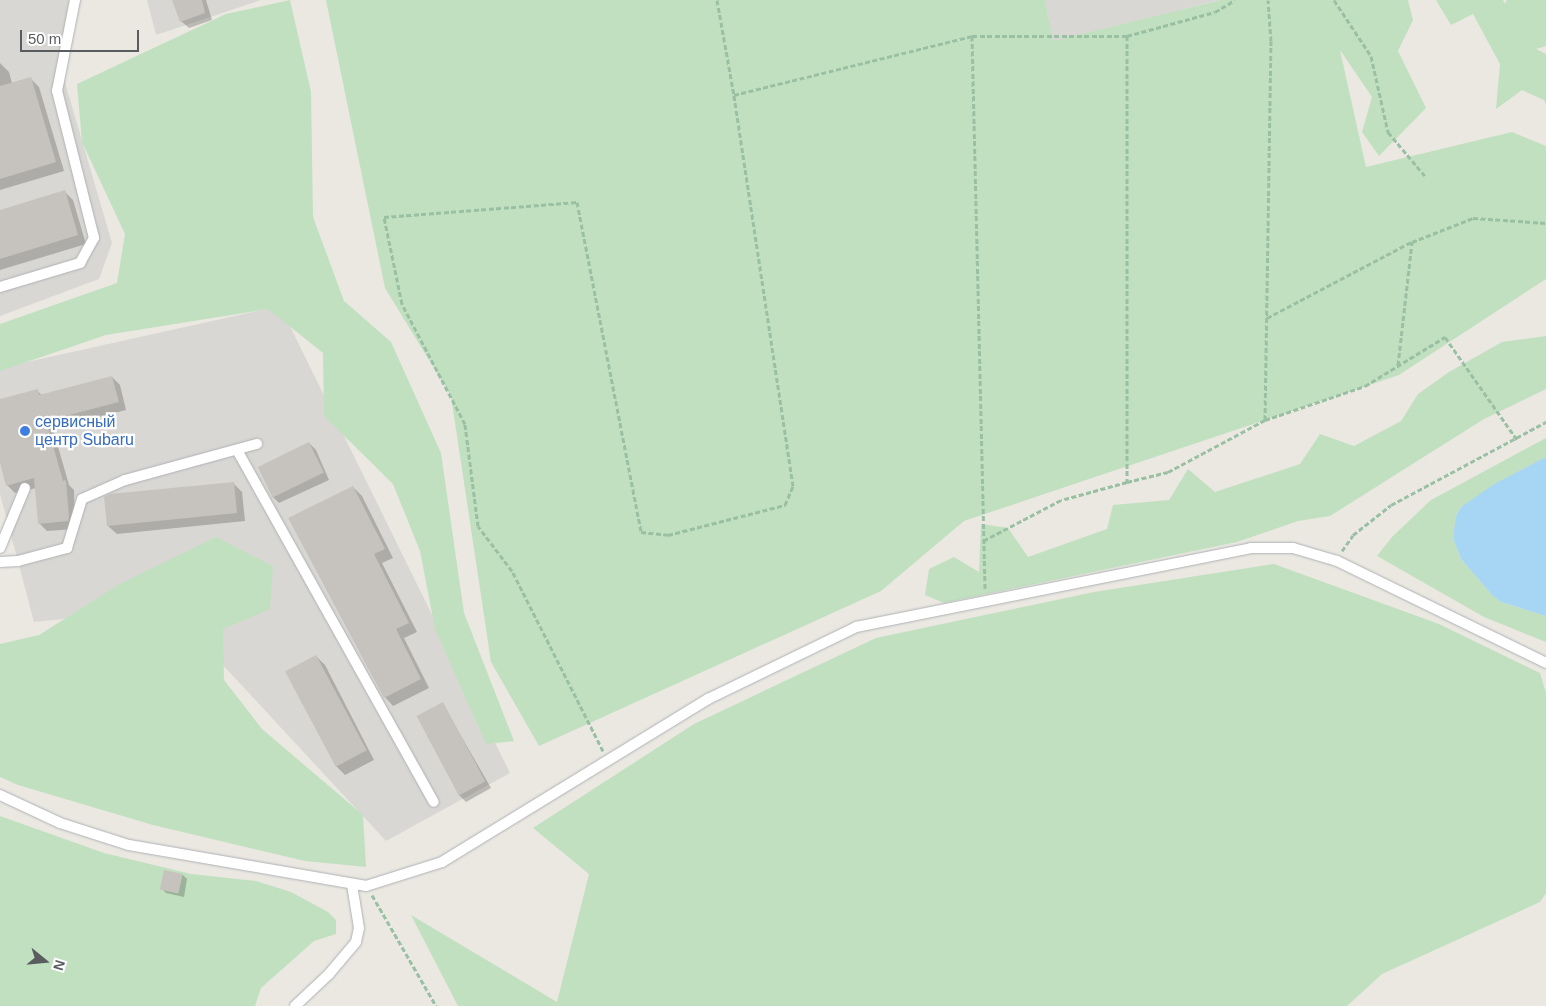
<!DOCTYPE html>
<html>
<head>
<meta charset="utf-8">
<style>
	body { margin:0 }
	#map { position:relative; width:1546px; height:1006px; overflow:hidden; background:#eae8e1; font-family:Arial,sans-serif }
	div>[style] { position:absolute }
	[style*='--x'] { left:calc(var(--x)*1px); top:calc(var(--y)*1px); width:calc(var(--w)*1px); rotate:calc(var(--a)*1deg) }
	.industrial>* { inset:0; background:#d9d7d3 }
	.green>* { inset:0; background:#c1e0c0 }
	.water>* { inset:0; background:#a7d6f4 }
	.shadow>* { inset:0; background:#0003 }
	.building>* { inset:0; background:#c6c3be; transform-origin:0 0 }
	.path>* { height:3px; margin-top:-1.5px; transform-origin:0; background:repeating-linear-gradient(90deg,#9ac0a3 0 5px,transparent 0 7.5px) }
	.roads { filter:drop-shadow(0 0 1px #aeb1b5) drop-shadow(0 0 1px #aeb1b5) }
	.service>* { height:10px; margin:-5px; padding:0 5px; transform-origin:5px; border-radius:5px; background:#fff }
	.dots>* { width:14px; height:14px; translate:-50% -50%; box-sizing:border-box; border:2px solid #fff; border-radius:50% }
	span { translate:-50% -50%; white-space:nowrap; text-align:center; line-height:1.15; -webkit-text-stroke:4.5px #fff; paint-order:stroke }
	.shop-label { font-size:16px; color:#366cbe }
	.left { translate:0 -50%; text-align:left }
	.north { position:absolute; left:20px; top:936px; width:50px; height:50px; -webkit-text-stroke:4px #fff; paint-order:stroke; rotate:107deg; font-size:14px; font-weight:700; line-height:20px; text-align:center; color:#595d60 }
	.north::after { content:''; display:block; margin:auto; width:18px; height:22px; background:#595d60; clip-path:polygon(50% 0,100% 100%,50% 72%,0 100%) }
	.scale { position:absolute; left:20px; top:30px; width:119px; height:22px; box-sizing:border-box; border:2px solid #595d60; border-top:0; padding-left:6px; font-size:15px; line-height:18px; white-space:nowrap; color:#595d60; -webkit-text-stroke:4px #fff; paint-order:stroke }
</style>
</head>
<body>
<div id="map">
	<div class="industrial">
		<div style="clip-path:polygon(0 0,69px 0,59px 62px,112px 243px,99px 279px,0 316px)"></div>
		<div style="clip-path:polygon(147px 0,261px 0,156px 35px)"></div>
		<div style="clip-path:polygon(1045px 0,1220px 0,1053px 42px)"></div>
		<div style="clip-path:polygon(280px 306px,510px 773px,386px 841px,170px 608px,34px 622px,0 494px,0 368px)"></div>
	</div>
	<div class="green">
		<div style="clip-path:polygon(290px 0,311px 92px,313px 217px,344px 301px,391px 342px,441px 453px,464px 613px,514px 741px,486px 744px,435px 629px,420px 551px,393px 484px,324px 416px,323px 353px,268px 309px,106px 335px,0 371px,0 324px,117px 283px,125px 234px,82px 142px,77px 84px,226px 14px)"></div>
		<div style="clip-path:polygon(326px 0,1045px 0,1053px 41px,1221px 0,1408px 0,1413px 20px,1398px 51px,1426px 108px,1379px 156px,1362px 132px,1372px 97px,1340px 50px,1366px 167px,1512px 132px,1546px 146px,1546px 279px,1399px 375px,964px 521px,881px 591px,539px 746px,491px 662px,451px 396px,385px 288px)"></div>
		<div style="clip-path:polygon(1436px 0,1503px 0,1505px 4px,1507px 0,1546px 0,1546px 46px,1536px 49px,1546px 54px,1546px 105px,1544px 100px,1522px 90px,1496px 109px,1500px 64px,1473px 14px,1451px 25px)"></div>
		<div style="clip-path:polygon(1546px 336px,1546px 389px,1484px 419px,1330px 516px,1298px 521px,1237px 542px,944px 603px,925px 595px,929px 569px,954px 557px,979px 572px,981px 524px,1008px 528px,1028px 557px,1107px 529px,1113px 505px,1169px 500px,1188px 469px,1215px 492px,1300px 464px,1320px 434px,1354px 446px,1401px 421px,1418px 394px,1449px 372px,1502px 342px)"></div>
		<div style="clip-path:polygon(1546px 438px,1546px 457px,1461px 507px,1456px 516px,1453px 538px,1461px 559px,1492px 595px,1501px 602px,1546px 616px,1546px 642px,1484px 617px,1377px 556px,1392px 537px,1431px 500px)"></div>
		<div style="clip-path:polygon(216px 537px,273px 566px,270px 609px,223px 629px,224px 680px,262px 729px,363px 815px,366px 867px,305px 861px,153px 825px,18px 785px,0 777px,0 644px,39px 635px,120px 584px)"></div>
		<div style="clip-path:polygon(1274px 564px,1439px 624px,1540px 673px,1546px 693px,1546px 893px,1540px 902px,1382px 974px,1347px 1006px,458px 1006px,411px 915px,557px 1002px,589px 874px,533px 828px,694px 724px,876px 638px,1094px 592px)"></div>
		<div style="clip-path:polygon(0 816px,104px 853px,191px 874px,256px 881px,291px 892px,328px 912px,336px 920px,336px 934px,314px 941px,261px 988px,255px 1006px,0 1006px)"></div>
	</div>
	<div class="water">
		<div style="clip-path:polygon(1546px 457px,1546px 616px,1501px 602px,1492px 595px,1461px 559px,1453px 538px,1456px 516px,1461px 507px,1496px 483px)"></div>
	</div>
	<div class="shadow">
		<div style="clip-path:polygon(173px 0,206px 0,212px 20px,189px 28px,181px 21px)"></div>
		<div style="clip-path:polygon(0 63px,9px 72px,12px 83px,30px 78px,39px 87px,64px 171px,0 190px)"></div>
		<div style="clip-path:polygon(64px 191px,73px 200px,86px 244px,0 270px,0 211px)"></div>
		<div style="clip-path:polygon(112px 377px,120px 385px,126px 410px,53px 429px,69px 485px,74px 490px,75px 529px,47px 531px,39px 523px,36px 488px,15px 493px,7px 485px,0 458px,0 401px,37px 391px,42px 395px)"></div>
		<div style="clip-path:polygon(309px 443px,316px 450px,329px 480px,279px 503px,272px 496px)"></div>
		<div style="clip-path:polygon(233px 483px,242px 492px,245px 521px,117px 534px,108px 526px)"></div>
		<div style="clip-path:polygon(353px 487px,362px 496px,393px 558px,382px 563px,417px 632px,404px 638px,429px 688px,393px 706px,385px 697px)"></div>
		<div style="clip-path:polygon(316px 656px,325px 665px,374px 760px,345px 775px,336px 766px,286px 672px)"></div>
		<div style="clip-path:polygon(442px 703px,491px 788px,466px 802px,459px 795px)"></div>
		<div style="clip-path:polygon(183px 875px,187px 879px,184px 897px,166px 893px,162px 889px)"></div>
	</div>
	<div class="building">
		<div style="clip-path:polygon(172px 0,202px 0,205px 13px,180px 22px)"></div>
		<div style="clip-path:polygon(31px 77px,56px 162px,0 179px,0 86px)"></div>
		<div style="clip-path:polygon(65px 190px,78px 235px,0 259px,0 210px)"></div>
		<div style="clip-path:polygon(112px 376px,119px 402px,46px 421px,63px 481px,66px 480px,69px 517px,68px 521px,38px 524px,34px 478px,6px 486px,0 463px,0 399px,38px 389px,39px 395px)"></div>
		<div style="left:309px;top:442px;width:34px;height:57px;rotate:64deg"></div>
		<div style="clip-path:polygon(234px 482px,237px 513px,107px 526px,104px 497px,110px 494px)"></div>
		<div style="clip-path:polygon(353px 486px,385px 549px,374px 554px,409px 623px,396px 629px,421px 679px,384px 698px,288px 518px)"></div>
		<div style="left:316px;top:655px;width:108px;height:35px;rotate:62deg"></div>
		<div style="left:443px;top:702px;width:90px;height:30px;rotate:62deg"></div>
		<div style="left:164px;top:870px;width:19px;height:20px;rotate:12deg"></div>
	</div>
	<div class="path">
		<div style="--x:717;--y:0;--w:97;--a:79.9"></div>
		<div style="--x:1334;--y:0;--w:67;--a:56.5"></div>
		<div style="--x:1371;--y:56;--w:78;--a:77.4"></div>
		<div style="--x:1388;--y:132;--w:57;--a:49.9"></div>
		<div style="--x:972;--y:36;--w:155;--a:0"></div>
		<div style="--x:1127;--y:36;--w:446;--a:90"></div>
		<div style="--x:1127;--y:482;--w:68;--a:164.7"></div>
		<div style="--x:1061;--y:500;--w:88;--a:152.3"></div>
		<div style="--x:1127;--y:36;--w:91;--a:-15.3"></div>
		<div style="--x:1215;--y:12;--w:23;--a:-31"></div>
		<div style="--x:1267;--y:318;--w:163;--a:-27.8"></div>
		<div style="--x:1398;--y:365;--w:124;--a:-83.5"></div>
		<div style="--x:1412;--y:242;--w:66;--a:-21.5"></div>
		<div style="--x:1473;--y:218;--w:73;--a:3.9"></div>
		<div style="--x:1265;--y:420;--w:106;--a:-18.8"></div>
		<div style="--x:1365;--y:386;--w:94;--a:-31.5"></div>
		<div style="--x:1445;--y:337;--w:126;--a:55"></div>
		<div style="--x:1127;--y:482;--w:42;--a:-13.7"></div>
		<div style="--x:1168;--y:472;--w:110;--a:-28.2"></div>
		<div style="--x:1265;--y:420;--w:379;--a:-89.1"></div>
		<div style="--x:1271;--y:41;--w:41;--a:-94.2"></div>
		<div style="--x:1342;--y:551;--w:19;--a:-55"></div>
		<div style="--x:1353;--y:535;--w:48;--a:-38.3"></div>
		<div style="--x:1391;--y:505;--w:176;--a:-28.2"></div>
		<div style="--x:603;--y:751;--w:202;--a:-116.8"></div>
		<div style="--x:512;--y:571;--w:56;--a:-127.1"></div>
		<div style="--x:478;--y:526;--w:103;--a:-97.3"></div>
		<div style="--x:465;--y:424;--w:136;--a:-117.7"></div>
		<div style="--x:402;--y:304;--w:89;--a:-101.7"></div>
		<div style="--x:384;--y:217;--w:194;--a:-4.4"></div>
		<div style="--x:577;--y:202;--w:336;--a:79"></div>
		<div style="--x:641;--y:532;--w:27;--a:6"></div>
		<div style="--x:668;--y:535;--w:121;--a:-14.4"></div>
		<div style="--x:785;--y:505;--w:21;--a:-67"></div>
		<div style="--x:793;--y:486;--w:395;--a:-98.6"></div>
		<div style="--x:734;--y:95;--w:245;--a:-13.9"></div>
		<div style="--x:972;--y:36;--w:553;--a:88.65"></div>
		<div style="--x:372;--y:895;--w:128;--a:60"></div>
	</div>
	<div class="roads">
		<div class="service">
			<div style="--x:0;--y:287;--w:84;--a:-16.7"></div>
			<div style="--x:80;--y:263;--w:29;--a:-61"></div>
			<div style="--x:94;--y:238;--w:152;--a:-104.1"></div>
			<div style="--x:57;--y:91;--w:93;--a:-78.8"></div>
			<div style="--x:237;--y:450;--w:403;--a:60.8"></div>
			<div style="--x:0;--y:548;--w:65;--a:-67.4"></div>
			<div style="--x:0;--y:562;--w:18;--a:-3"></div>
			<div style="--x:18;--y:561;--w:51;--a:-14.9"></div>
			<div style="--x:67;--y:548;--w:51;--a:-73"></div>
			<div style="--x:82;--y:499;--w:47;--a:-23.8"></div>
			<div style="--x:125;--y:480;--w:137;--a:-15.3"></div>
			<div style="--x:0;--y:795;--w:66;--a:25"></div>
			<div style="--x:60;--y:823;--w:72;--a:17.7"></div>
			<div style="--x:129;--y:845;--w:241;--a:9.8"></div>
			<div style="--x:366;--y:886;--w:80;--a:-17.5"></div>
			<div style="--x:442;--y:862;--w:312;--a:-31.5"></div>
			<div style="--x:708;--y:699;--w:165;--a:-25.9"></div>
			<div style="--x:856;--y:627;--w:403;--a:-11.3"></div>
			<div style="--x:1251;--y:548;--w:42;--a:0"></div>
			<div style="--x:1293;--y:548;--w:46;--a:16.5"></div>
			<div style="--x:1337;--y:561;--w:233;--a:26"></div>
			<div style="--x:295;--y:1006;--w:47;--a:-43.3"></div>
			<div style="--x:329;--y:974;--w:42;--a:-49.8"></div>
			<div style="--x:356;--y:942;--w:14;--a:-78"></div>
			<div style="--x:359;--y:928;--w:44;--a:-99.2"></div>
		</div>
	</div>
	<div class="dots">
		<div style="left:25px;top:431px;background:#3f7fe0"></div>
	</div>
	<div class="shop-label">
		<span class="left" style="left:35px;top:431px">сервисный<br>центр Subaru</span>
	</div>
	<div class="north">N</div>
	<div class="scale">50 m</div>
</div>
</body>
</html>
